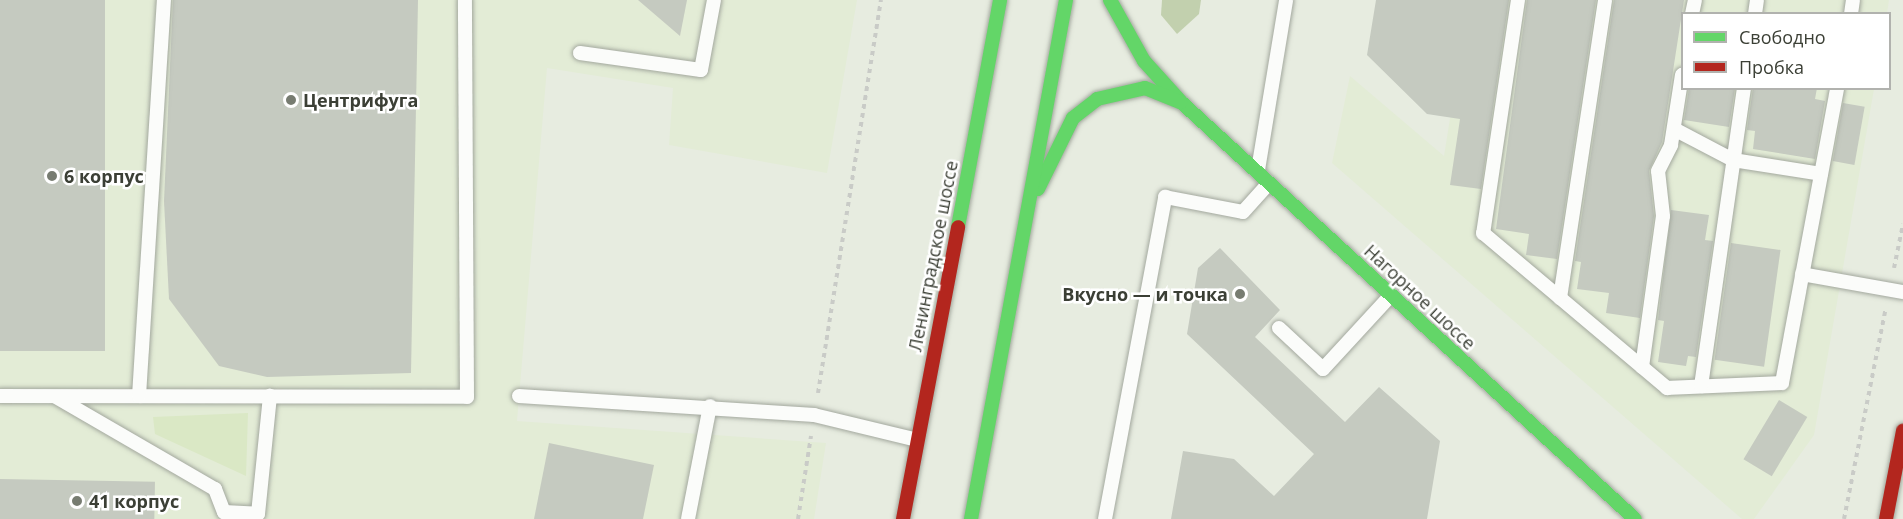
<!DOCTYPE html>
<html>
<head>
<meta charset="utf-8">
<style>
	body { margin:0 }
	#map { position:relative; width:1903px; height:519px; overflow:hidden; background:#e7ece0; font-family:"Open Sans",sans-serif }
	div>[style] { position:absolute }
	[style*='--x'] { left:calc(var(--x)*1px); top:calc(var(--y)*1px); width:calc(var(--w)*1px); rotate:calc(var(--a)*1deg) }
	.built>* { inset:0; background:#e3ecd6 }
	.green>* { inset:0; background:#dae8c5 }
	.forest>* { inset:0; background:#c2d0ae }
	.building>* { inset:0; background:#c5cac0; transform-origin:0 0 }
	.path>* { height:4px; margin-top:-2px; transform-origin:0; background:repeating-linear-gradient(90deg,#c9cbc7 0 4.5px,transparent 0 9px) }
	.roads { filter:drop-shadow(0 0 2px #a3a89e) drop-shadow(0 0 2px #a3a89e) }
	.lane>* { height:14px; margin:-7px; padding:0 7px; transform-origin:7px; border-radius:7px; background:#fbfcfa }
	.fast>* { height:14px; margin:-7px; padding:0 7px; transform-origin:7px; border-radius:7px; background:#63d668 }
	.jam>* { height:14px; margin:-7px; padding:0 7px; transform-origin:7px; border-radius:7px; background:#b3261e }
	.dots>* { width:16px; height:16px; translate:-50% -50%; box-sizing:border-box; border:3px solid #fff; border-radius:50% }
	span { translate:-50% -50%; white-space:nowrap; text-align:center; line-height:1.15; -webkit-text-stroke:5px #fff; paint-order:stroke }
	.poi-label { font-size:18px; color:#3b3f35; font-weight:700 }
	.left { translate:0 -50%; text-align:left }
	.right { translate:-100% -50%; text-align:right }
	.street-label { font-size:18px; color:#3b3f35 }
	.legend { position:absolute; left:1681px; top:12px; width:210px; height:78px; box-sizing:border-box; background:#fff; border:2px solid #b1b2ae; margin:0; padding:8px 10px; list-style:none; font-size:18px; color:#3b3f35 }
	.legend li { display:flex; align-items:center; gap:12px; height:30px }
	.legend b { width:30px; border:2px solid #b1b2ae }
</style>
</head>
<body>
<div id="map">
	<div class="built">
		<div style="clip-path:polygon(0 0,857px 0,827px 173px,669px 145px,673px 88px,547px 68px,517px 421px,826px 443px,814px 519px,0 519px)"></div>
		<div style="clip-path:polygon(1469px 0,1889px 0,1887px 13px,1682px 14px,1682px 88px,1874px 89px,1814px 435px,1754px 519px,1742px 519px,1332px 163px,1350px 76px,1444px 156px)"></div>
	</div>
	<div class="green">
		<div style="clip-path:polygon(248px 413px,246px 476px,155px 434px,153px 417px)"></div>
	</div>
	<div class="forest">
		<div style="clip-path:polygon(1162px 0,1201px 0,1199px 14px,1177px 34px,1161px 15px)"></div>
	</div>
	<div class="building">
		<div style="left:0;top:0;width:105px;height:351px"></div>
		<div style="clip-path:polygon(173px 0,418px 0,411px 373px,267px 377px,219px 366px,169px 299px,164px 201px)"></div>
		<div style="clip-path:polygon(638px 0,687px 0,680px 36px)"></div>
		<div style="clip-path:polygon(1376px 0,1509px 0,1481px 189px,1450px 185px,1460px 119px,1427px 114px,1367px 55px)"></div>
		<div style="clip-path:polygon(1527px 0,1596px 0,1557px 259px,1526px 255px,1529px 234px,1496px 229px)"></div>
		<div style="clip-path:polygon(1614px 0,1684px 0,1662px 142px,1649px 171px,1654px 216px,1640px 318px,1606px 313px,1609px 293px,1577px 289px,1581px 262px,1575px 261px)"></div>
		<div style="clip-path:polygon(1689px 88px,1735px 88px,1729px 127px,1684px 120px)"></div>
		<div style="clip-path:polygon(1753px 88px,1817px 88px,1815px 99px,1825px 101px,1815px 159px,1753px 149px,1755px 131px,1747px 130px)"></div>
		<div style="left:1843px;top:103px;width:22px;height:59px;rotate:10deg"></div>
		<div style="clip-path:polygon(1671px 210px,1709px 215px,1705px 240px,1713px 241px,1696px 357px,1688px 356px,1686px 366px,1658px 362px,1664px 321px,1658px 320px)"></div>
		<div style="left:1731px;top:243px;width:50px;height:118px;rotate:8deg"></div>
		<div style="clip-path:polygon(1220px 248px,1280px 310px,1255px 337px,1345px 422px,1379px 387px,1440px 441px,1427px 519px,1171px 519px,1183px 451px,1234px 459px,1274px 496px,1314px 454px,1187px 334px,1198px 268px)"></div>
		<div style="left:1779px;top:400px;width:33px;height:69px;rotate:31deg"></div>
		<div style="clip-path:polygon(549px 443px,654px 465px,643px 519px,534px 519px)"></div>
		<div style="left:0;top:479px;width:155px;height:40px;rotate:1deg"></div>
	</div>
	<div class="path">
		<div style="--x:1894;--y:268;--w:45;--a:-78.4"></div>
		<div style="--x:818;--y:393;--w:398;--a:-80.9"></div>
		<div style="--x:798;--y:519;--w:84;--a:-81.1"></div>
		<div style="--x:1844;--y:519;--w:212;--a:-78.8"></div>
	</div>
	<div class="roads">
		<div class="lane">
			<div style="--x:1518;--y:0;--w:236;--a:98.5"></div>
			<div style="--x:1483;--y:233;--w:241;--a:40.1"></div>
			<div style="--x:1667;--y:388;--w:115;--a:-2.5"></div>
			<div style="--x:1782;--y:383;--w:300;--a:-79.4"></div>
			<div style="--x:1692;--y:14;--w:14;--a:-78"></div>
			<div style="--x:1755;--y:14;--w:14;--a:-82"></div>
			<div style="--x:1851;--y:14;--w:14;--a:-82"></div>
			<div style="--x:580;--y:53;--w:122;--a:8"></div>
			<div style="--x:701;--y:70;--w:71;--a:-79.5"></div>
			<div style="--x:1674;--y:129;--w:67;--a:27.7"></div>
			<div style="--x:1733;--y:160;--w:89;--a:9"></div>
			<div style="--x:1258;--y:170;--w:172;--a:-80.6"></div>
			<div style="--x:1802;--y:274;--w:103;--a:10.1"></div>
			<div style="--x:1560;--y:298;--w:301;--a:-81.4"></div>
			<div style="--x:1279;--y:328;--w:60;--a:43"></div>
			<div style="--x:1323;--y:369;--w:100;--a:-47.4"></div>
			<div style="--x:1642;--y:367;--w:152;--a:-82.1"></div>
			<div style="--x:1663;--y:216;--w:45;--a:-96.3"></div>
			<div style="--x:1658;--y:171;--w:29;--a:-63"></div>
			<div style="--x:1671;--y:145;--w:71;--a:-81.1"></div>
			<div style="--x:1701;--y:386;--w:301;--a:-81.8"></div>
			<div style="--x:0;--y:396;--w:467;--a:0.1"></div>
			<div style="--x:467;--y:397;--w:397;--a:-90.3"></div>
			<div style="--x:139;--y:396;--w:397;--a:-86.4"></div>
			<div style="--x:519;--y:396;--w:296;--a:3.7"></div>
			<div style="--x:814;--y:415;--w:106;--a:13.6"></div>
			<div style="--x:56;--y:397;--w:184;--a:30.1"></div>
			<div style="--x:215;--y:489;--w:25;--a:69"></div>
			<div style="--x:224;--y:512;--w:34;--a:3"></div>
			<div style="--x:258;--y:514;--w:119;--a:-84.2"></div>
			<div style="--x:688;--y:519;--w:115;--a:-79"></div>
			<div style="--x:1105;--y:519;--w:328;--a:-79.4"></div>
			<div style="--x:1165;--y:197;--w:79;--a:10.9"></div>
			<div style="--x:1243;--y:212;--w:39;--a:-48"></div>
		</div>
		<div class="fast">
			<div style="--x:1110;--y:0;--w:70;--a:60.9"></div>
			<div style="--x:1144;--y:61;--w:55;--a:47.9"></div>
			<div style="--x:1181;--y:102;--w:616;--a:42.57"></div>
			<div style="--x:1038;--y:189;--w:79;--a:-63.8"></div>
			<div style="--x:1073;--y:118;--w:31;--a:-38"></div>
			<div style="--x:1097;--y:99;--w:49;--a:-12.9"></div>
			<div style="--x:1145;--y:88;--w:38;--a:22"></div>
			<div style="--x:958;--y:227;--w:231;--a:-79.5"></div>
			<div style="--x:971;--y:519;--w:528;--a:-79.63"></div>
		</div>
		<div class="jam">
			<div style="--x:903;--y:519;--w:297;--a:-79.3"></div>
			<div style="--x:1886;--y:519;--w:90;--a:-79.1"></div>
		</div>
	</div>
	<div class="dots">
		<div style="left:291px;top:100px;background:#777c71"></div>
		<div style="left:52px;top:176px;background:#777c71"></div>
		<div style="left:1240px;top:294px;background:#777c71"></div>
		<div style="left:77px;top:501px;background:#777c71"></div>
	</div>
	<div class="poi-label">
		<span class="left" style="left:303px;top:100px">Центрифуга</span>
		<span class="left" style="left:64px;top:176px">6 корпус</span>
		<span class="right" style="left:1228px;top:294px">Вкусно — и точка</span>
		<span class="left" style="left:89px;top:501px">41 корпус</span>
	</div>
	<div class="street-label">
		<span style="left:933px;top:256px;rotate:-79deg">Ленинградское шоссе</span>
		<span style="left:1420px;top:297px;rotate:43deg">Нагорное шоссе</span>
	</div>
	<ul class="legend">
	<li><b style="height:8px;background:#63d668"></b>Свободно</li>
	<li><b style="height:8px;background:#b3261e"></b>Пробка</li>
	</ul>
</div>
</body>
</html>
